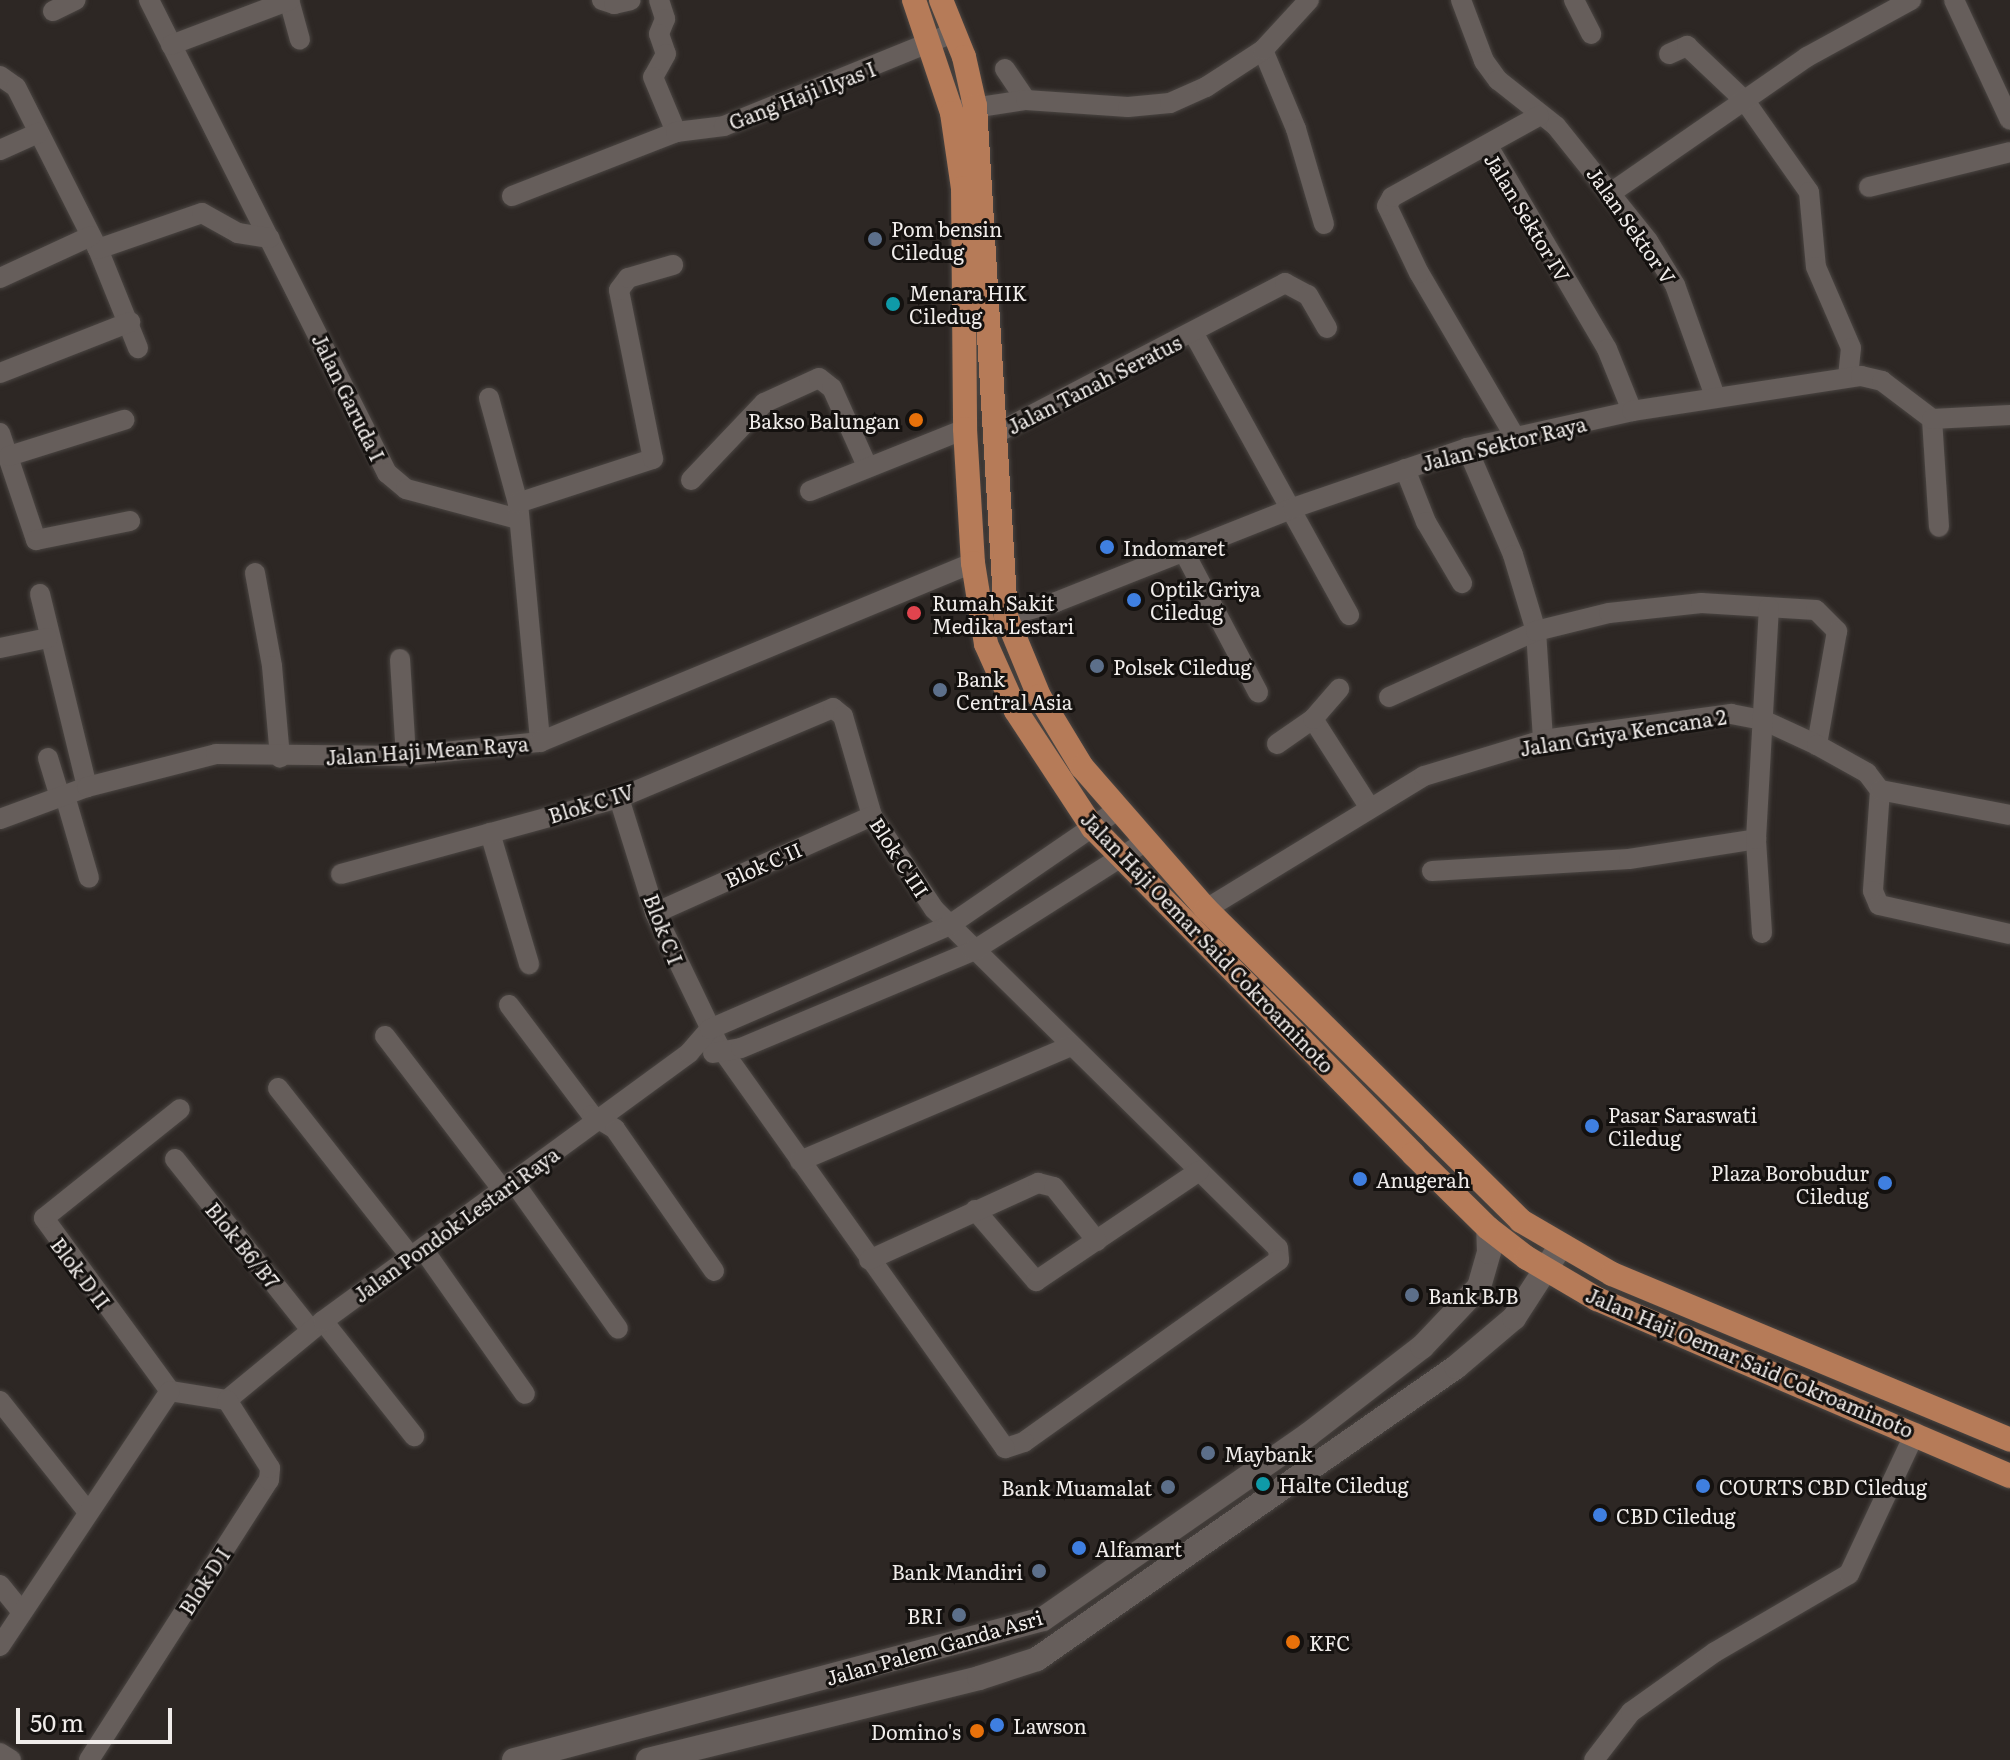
<!DOCTYPE html>
<html>
<head>
<meta charset="utf-8">
<style>
	body { margin:0 }
	#map { position:relative; width:2010px; height:1760px; overflow:hidden; background:#2d2724; font-family:Literata,serif }
	div>[style] { position:absolute }
	[style*='--x'] { left:calc(var(--x)*1px); top:calc(var(--y)*1px); width:calc(var(--w)*1px); rotate:calc(var(--a)*1deg) }
	.roads { filter:drop-shadow(0 0 2px #4a4542) drop-shadow(0 0 2px #4a4542) }
	.street>* { height:20px; margin:-10px; padding:0 10px; transform-origin:10px; border-radius:10px; background:#665e5b }
	.secondary>* { height:24px; margin:-12px; padding:0 12px; transform-origin:12px; border-radius:12px; background:#665e5b }
	.primary>* { height:24px; margin:-12px; padding:0 12px; transform-origin:12px; border-radius:12px; background:#b67b58 }
	.dots>* { width:22px; height:22px; translate:-50% -50%; box-sizing:border-box; border:4px solid #14110f; border-radius:50% }
	span { translate:-50% -50%; white-space:nowrap; text-align:center; line-height:1.15; -webkit-text-stroke:6px #14110f; paint-order:stroke }
	.street-label { font-size:20px; color:#f0ecea }
	.poi-label { font-size:20px; color:#f0ecea }
	.left { translate:0 -50%; text-align:left }
	.right { translate:-100% -50%; text-align:right }
	.scale { position:absolute; left:16px; top:1708px; width:156px; height:36px; box-sizing:border-box; border:4px solid #f0ecea; border-top:0; padding-left:10px; font-size:24px; line-height:28px; white-space:nowrap; color:#f0ecea; -webkit-text-stroke:6px #14110f; paint-order:stroke }
</style>
</head>
<body>
<div id="map">
	<div class="roads">
		<div class="street">
			<div style="--x:149;--y:0;--w:530;--a:63.29"></div>
			<div style="--x:387;--y:473;--w:25;--a:40"></div>
			<div style="--x:406;--y:489;--w:116;--a:15"></div>
			<div style="--x:289;--y:0;--w:41;--a:74.6"></div>
			<div style="--x:602;--y:0;--w:13;--a:18"></div>
			<div style="--x:614;--y:4;--w:17;--a:-13"></div>
			<div style="--x:659;--y:0;--w:20;--a:72"></div>
			<div style="--x:665;--y:19;--w:16;--a:112"></div>
			<div style="--x:659;--y:34;--w:21;--a:71"></div>
			<div style="--x:666;--y:54;--w:26;--a:119"></div>
			<div style="--x:653;--y:77;--w:60;--a:67.3"></div>
			<div style="--x:1461;--y:0;--w:65;--a:69.3"></div>
			<div style="--x:1484;--y:61;--w:24;--a:54"></div>
			<div style="--x:1498;--y:80;--w:74;--a:38.4"></div>
			<div style="--x:1556;--y:126;--w:147;--a:51.3"></div>
			<div style="--x:1648;--y:241;--w:52;--a:58.5"></div>
			<div style="--x:1675;--y:285;--w:118;--a:70.2"></div>
			<div style="--x:1574;--y:0;--w:38;--a:63"></div>
			<div style="--x:1954;--y:0;--w:132;--a:65"></div>
			<div style="--x:53;--y:11;--w:25;--a:-26"></div>
			<div style="--x:171;--y:45;--w:127;--a:-20.7"></div>
			<div style="--x:1263;--y:50;--w:86;--a:67.3"></div>
			<div style="--x:1296;--y:129;--w:99;--a:73.6"></div>
			<div style="--x:1669;--y:54;--w:20;--a:-24"></div>
			<div style="--x:1687;--y:46;--w:80;--a:43.5"></div>
			<div style="--x:1745;--y:101;--w:111;--a:54.9"></div>
			<div style="--x:1809;--y:192;--w:75;--a:84.7"></div>
			<div style="--x:1816;--y:267;--w:88;--a:66.6"></div>
			<div style="--x:1851;--y:348;--w:28;--a:96"></div>
			<div style="--x:1005;--y:69;--w:37;--a:56"></div>
			<div style="--x:0;--y:76;--w:19;--a:35"></div>
			<div style="--x:16;--y:87;--w:182;--a:63.2"></div>
			<div style="--x:98;--y:249;--w:107;--a:68"></div>
			<div style="--x:960;--y:110;--w:67;--a:-8.6"></div>
			<div style="--x:1026;--y:100;--w:102;--a:3.9"></div>
			<div style="--x:1128;--y:107;--w:42;--a:-5.4"></div>
			<div style="--x:1170;--y:103;--w:39;--a:-24"></div>
			<div style="--x:1206;--y:87;--w:68;--a:-33"></div>
			<div style="--x:1263;--y:50;--w:68;--a:-47.4"></div>
			<div style="--x:1488;--y:146;--w:235;--a:59.6"></div>
			<div style="--x:1607;--y:349;--w:67;--a:68"></div>
			<div style="--x:0;--y:150;--w:42;--a:-24.1"></div>
			<div style="--x:1869;--y:187;--w:145;--a:-13.9"></div>
			<div style="--x:1612;--y:192;--w:237;--a:-34.7"></div>
			<div style="--x:1807;--y:57;--w:119;--a:-28.7"></div>
			<div style="--x:512;--y:196;--w:176;--a:-21.3"></div>
			<div style="--x:676;--y:132;--w:48;--a:-7.1"></div>
			<div style="--x:724;--y:126;--w:249;--a:-22.1"></div>
			<div style="--x:98;--y:249;--w:110;--a:-19.1"></div>
			<div style="--x:202;--y:213;--w:41;--a:29.1"></div>
			<div style="--x:238;--y:233;--w:32;--a:9"></div>
			<div style="--x:0;--y:278;--w:100;--a:-24.8"></div>
			<div style="--x:1194;--y:334;--w:321;--a:61.1"></div>
			<div style="--x:0;--y:373;--w:140;--a:-21.4"></div>
			<div style="--x:489;--y:398;--w:109;--a:74.6"></div>
			<div style="--x:518;--y:503;--w:240;--a:84.7"></div>
			<div style="--x:1932;--y:419;--w:108;--a:86.3"></div>
			<div style="--x:0;--y:433;--w:113;--a:71.4"></div>
			<div style="--x:36;--y:540;--w:96;--a:-11.4"></div>
			<div style="--x:995;--y:434;--w:327;--a:-27.5"></div>
			<div style="--x:1285;--y:283;--w:26;--a:28"></div>
			<div style="--x:1308;--y:295;--w:38;--a:60"></div>
			<div style="--x:1515;--y:437;--w:190;--a:-120.3"></div>
			<div style="--x:1419;--y:273;--w:74;--a:-115.5"></div>
			<div style="--x:1387;--y:206;--w:10;--a:-61"></div>
			<div style="--x:1392;--y:197;--w:168;--a:-28.9"></div>
			<div style="--x:1467;--y:448;--w:116;--a:66.7"></div>
			<div style="--x:1513;--y:555;--w:79;--a:73.2"></div>
			<div style="--x:1536;--y:631;--w:109;--a:86.3"></div>
			<div style="--x:9;--y:456;--w:121;--a:-17.4"></div>
			<div style="--x:1405;--y:469;--w:57;--a:68.4"></div>
			<div style="--x:1426;--y:522;--w:71;--a:59.5"></div>
			<div style="--x:691;--y:480;--w:106;--a:-46.5"></div>
			<div style="--x:764;--y:403;--w:60;--a:-24.4"></div>
			<div style="--x:819;--y:378;--w:16;--a:38"></div>
			<div style="--x:832;--y:388;--w:85;--a:65.8"></div>
			<div style="--x:810;--y:491;--w:167;--a:-21.8"></div>
			<div style="--x:518;--y:503;--w:142;--a:-18.1"></div>
			<div style="--x:653;--y:459;--w:172;--a:-101.4"></div>
			<div style="--x:619;--y:290;--w:15;--a:-53"></div>
			<div style="--x:628;--y:278;--w:47;--a:-16.1"></div>
			<div style="--x:1183;--y:550;--w:161;--a:62.2"></div>
			<div style="--x:255;--y:573;--w:95;--a:79.6"></div>
			<div style="--x:272;--y:666;--w:92;--a:85"></div>
			<div style="--x:40;--y:594;--w:199;--a:76.3"></div>
			<div style="--x:1006;--y:616;--w:52;--a:-15.6"></div>
			<div style="--x:1056;--y:602;--w:255;--a:-21.6"></div>
			<div style="--x:1293;--y:508;--w:184;--a:-19"></div>
			<div style="--x:1467;--y:448;--w:169;--a:-12.6"></div>
			<div style="--x:1632;--y:411;--w:232;--a:-8.7"></div>
			<div style="--x:1861;--y:376;--w:22;--a:13"></div>
			<div style="--x:1882;--y:381;--w:63;--a:37.2"></div>
			<div style="--x:1932;--y:419;--w:78;--a:-2.9"></div>
			<div style="--x:0;--y:648;--w:49;--a:-11.8"></div>
			<div style="--x:400;--y:659;--w:97;--a:86.5"></div>
			<div style="--x:1389;--y:697;--w:161;--a:-24.2"></div>
			<div style="--x:1536;--y:631;--w:75;--a:-13.9"></div>
			<div style="--x:1609;--y:613;--w:93;--a:-6.2"></div>
			<div style="--x:1701;--y:603;--w:115;--a:3.5"></div>
			<div style="--x:1816;--y:610;--w:30;--a:45"></div>
			<div style="--x:1837;--y:631;--w:116;--a:100"></div>
			<div style="--x:1313;--y:719;--w:106;--a:57.4"></div>
			<div style="--x:1277;--y:744;--w:44;--a:-34.8"></div>
			<div style="--x:1313;--y:719;--w:40;--a:-49"></div>
			<div style="--x:48;--y:758;--w:41;--a:72.9"></div>
			<div style="--x:1880;--y:790;--w:101;--a:94"></div>
			<div style="--x:1873;--y:891;--w:15;--a:67"></div>
			<div style="--x:1879;--y:905;--w:134;--a:12.5"></div>
			<div style="--x:65;--y:796;--w:85;--a:73.7"></div>
			<div style="--x:0;--y:819;--w:93;--a:-20.2"></div>
			<div style="--x:87;--y:787;--w:133;--a:-14.3"></div>
			<div style="--x:216;--y:754;--w:190;--a:0.6"></div>
			<div style="--x:406;--y:756;--w:135;--a:-6"></div>
			<div style="--x:540;--y:742;--w:469;--a:-22.5"></div>
			<div style="--x:490;--y:833;--w:137;--a:73.4"></div>
			<div style="--x:1432;--y:871;--w:197;--a:-3.5"></div>
			<div style="--x:1629;--y:859;--w:129;--a:-8.9"></div>
			<div style="--x:341;--y:874;--w:288;--a:-15.3"></div>
			<div style="--x:619;--y:798;--w:232;--a:-22.8"></div>
			<div style="--x:833;--y:708;--w:13;--a:39"></div>
			<div style="--x:843;--y:716;--w:104;--a:73.8"></div>
			<div style="--x:872;--y:816;--w:112;--a:56.3"></div>
			<div style="--x:934;--y:909;--w:483;--a:44.6"></div>
			<div style="--x:1278;--y:1248;--w:12;--a:85"></div>
			<div style="--x:1279;--y:1260;--w:313;--a:144.5"></div>
			<div style="--x:1024;--y:1442;--w:20;--a:162"></div>
			<div style="--x:1005;--y:1448;--w:498;--a:-125.4"></div>
			<div style="--x:717;--y:1042;--w:143;--a:-115.7"></div>
			<div style="--x:655;--y:913;--w:121;--a:-107.4"></div>
			<div style="--x:1206;--y:909;--w:255;--a:-31.4"></div>
			<div style="--x:1424;--y:776;--w:124;--a:-16.8"></div>
			<div style="--x:1543;--y:740;--w:190;--a:-7.9"></div>
			<div style="--x:1731;--y:714;--w:33;--a:11"></div>
			<div style="--x:1763;--y:720;--w:60;--a:24.8"></div>
			<div style="--x:1817;--y:745;--w:57;--a:29.2"></div>
			<div style="--x:1867;--y:773;--w:21;--a:53"></div>
			<div style="--x:1880;--y:790;--w:132;--a:10.9"></div>
			<div style="--x:655;--y:913;--w:238;--a:-24.1"></div>
			<div style="--x:1762;--y:933;--w:94;--a:-93.7"></div>
			<div style="--x:1756;--y:839;--w:232;--a:-86.8"></div>
			<div style="--x:509;--y:1005;--w:138;--a:53"></div>
			<div style="--x:592;--y:1115;--w:27;--a:31"></div>
			<div style="--x:615;--y:1129;--w:173;--a:55.1"></div>
			<div style="--x:385;--y:1036;--w:193;--a:52.6"></div>
			<div style="--x:713;--y:1053;--w:28;--a:-10"></div>
			<div style="--x:741;--y:1048;--w:251;--a:-22.7"></div>
			<div style="--x:973;--y:951;--w:204;--a:-32.4"></div>
			<div style="--x:278;--y:1088;--w:215;--a:51.8"></div>
			<div style="--x:175;--y:1159;--w:218;--a:51.5"></div>
			<div style="--x:800;--y:1161;--w:294;--a:-23"></div>
			<div style="--x:513;--y:1181;--w:181;--a:54.6"></div>
			<div style="--x:975;--y:1210;--w:94;--a:49.3"></div>
			<div style="--x:1036;--y:1281;--w:197;--a:-34"></div>
			<div style="--x:423;--y:1249;--w:177;--a:54.9"></div>
			<div style="--x:869;--y:1260;--w:186;--a:-24.5"></div>
			<div style="--x:1038;--y:1183;--w:16;--a:14"></div>
			<div style="--x:1054;--y:1187;--w:69;--a:51.5"></div>
			<div style="--x:323;--y:1321;--w:147;--a:51.6"></div>
			<div style="--x:170;--y:1391;--w:214;--a:-126.1"></div>
			<div style="--x:44;--y:1218;--w:174;--a:-38.7"></div>
			<div style="--x:170;--y:1391;--w:58;--a:9"></div>
			<div style="--x:227;--y:1400;--w:124;--a:-39.5"></div>
			<div style="--x:323;--y:1321;--w:454;--a:-36.2"></div>
			<div style="--x:689;--y:1053;--w:32;--a:-49"></div>
			<div style="--x:710;--y:1029;--w:259;--a:-23.4"></div>
			<div style="--x:948;--y:926;--w:204;--a:-34.4"></div>
			<div style="--x:0;--y:1401;--w:142;--a:51.6"></div>
			<div style="--x:0;--y:1585;--w:33;--a:51"></div>
			<div style="--x:0;--y:1646;--w:306;--a:-56.3"></div>
			<div style="--x:0;--y:1753;--w:13;--a:32"></div>
			<div style="--x:89;--y:1760;--w:333;--a:-57.3"></div>
			<div style="--x:269;--y:1480;--w:12;--a:-85"></div>
			<div style="--x:270;--y:1468;--w:80;--a:-122.3"></div>
			<div style="--x:1594;--y:1760;--w:61;--a:-52.4"></div>
			<div style="--x:1631;--y:1712;--w:103;--a:-35.5"></div>
			<div style="--x:1715;--y:1652;--w:155;--a:-30.2"></div>
			<div style="--x:1849;--y:1574;--w:156;--a:-64.9"></div>
		</div>
		<div class="secondary">
			<div style="--x:514;--y:1760;--w:547;--a:-14.92"></div>
			<div style="--x:1043;--y:1619;--w:323;--a:-34.8"></div>
			<div style="--x:1308;--y:1435;--w:144;--a:-37.7"></div>
			<div style="--x:1422;--y:1347;--w:83;--a:-46.5"></div>
			<div style="--x:1479;--y:1287;--w:36;--a:-74"></div>
			<div style="--x:1489;--y:1252;--w:24;--a:-92"></div>
			<div style="--x:648;--y:1760;--w:341;--a:-13.9"></div>
			<div style="--x:979;--y:1678;--w:61;--a:-18.1"></div>
			<div style="--x:1037;--y:1659;--w:511;--a:-34.87"></div>
			<div style="--x:1456;--y:1367;--w:76;--a:-40.2"></div>
			<div style="--x:1514;--y:1318;--w:85;--a:-57.1"></div>
		</div>
		<div class="primary">
			<div style="--x:914;--y:0;--w:119;--a:71.4"></div>
			<div style="--x:952;--y:113;--w:76;--a:81.7"></div>
			<div style="--x:963;--y:188;--w:241;--a:89.5"></div>
			<div style="--x:965;--y:429;--w:134;--a:86.6"></div>
			<div style="--x:973;--y:563;--w:82;--a:80.9"></div>
			<div style="--x:986;--y:644;--w:73;--a:65.9"></div>
			<div style="--x:1016;--y:711;--w:140;--a:56.7"></div>
			<div style="--x:1093;--y:828;--w:457;--a:45.5"></div>
			<div style="--x:1413;--y:1154;--w:105;--a:44.6"></div>
			<div style="--x:1488;--y:1228;--w:49;--a:37.6"></div>
			<div style="--x:1527;--y:1258;--w:81;--a:30.4"></div>
			<div style="--x:1597;--y:1299;--w:449;--a:23.2"></div>
			<div style="--x:941;--y:0;--w:61;--a:68"></div>
			<div style="--x:964;--y:57;--w:50;--a:77.3"></div>
			<div style="--x:975;--y:106;--w:511;--a:86.52"></div>
			<div style="--x:1006;--y:616;--w:87;--a:67.6"></div>
			<div style="--x:1039;--y:696;--w:83;--a:58.8"></div>
			<div style="--x:1082;--y:767;--w:189;--a:48.9"></div>
			<div style="--x:1206;--y:909;--w:443;--a:44.7"></div>
			<div style="--x:1521;--y:1221;--w:105;--a:30.2"></div>
			<div style="--x:1612;--y:1274;--w:431;--a:22.6"></div>
		</div>
	</div>
	<div class="dots">
		<div style="left:875px;top:239px;background:#5c6f8a"></div>
		<div style="left:893px;top:304px;background:#0f9aa8"></div>
		<div style="left:916px;top:420px;background:#e8710a"></div>
		<div style="left:1107px;top:547px;background:#3f7fe0"></div>
		<div style="left:1134px;top:600px;background:#3f7fe0"></div>
		<div style="left:914px;top:613px;background:#e0444e"></div>
		<div style="left:1097px;top:666px;background:#5c6f8a"></div>
		<div style="left:940px;top:690px;background:#5c6f8a"></div>
		<div style="left:1592px;top:1126px;background:#3f7fe0"></div>
		<div style="left:1360px;top:1179px;background:#3f7fe0"></div>
		<div style="left:1885px;top:1183px;background:#3f7fe0"></div>
		<div style="left:1412px;top:1295px;background:#5c6f8a"></div>
		<div style="left:1208px;top:1453px;background:#5c6f8a"></div>
		<div style="left:1263px;top:1484px;background:#0f9aa8"></div>
		<div style="left:1703px;top:1486px;background:#3f7fe0"></div>
		<div style="left:1168px;top:1487px;background:#5c6f8a"></div>
		<div style="left:1600px;top:1515px;background:#3f7fe0"></div>
		<div style="left:1079px;top:1548px;background:#3f7fe0"></div>
		<div style="left:1039px;top:1571px;background:#5c6f8a"></div>
		<div style="left:959px;top:1615px;background:#5c6f8a"></div>
		<div style="left:1293px;top:1642px;background:#e8710a"></div>
		<div style="left:997px;top:1725px;background:#3f7fe0"></div>
		<div style="left:977px;top:1731px;background:#e8710a"></div>
	</div>
	<div class="street-label">
		<span style="left:802px;top:95px;rotate:-21deg">Gang Haji Ilyas I</span>
		<span style="left:1528px;top:217px;rotate:59deg">Jalan Sektor IV</span>
		<span style="left:1632px;top:225px;rotate:55deg">Jalan Sektor V</span>
		<span style="left:1094px;top:384px;rotate:-27deg">Jalan Tanah Seratus</span>
		<span style="left:349px;top:397px;rotate:64deg">Jalan Garuda I</span>
		<span style="left:1504px;top:443px;rotate:-14deg">Jalan Sektor Raya</span>
		<span style="left:1623px;top:732px;rotate:-9deg">Jalan Griya Kencana 2</span>
		<span style="left:427px;top:750px;rotate:-4deg">Jalan Haji Mean Raya</span>
		<span style="left:591px;top:803px;rotate:-17deg">Blok C IV</span>
		<span style="left:900px;top:857px;rotate:57deg">Blok C III</span>
		<span style="left:763px;top:864px;rotate:-24deg">Blok C II</span>
		<span style="left:664px;top:929px;rotate:69deg">Blok C I</span>
		<span style="left:1208px;top:942px;rotate:46deg">Jalan Haji Oemar Said Cokroaminoto</span>
		<span style="left:456px;top:1224px;rotate:-36deg">Jalan Pondok Lestari Raya</span>
		<span style="left:243px;top:1245px;rotate:51deg">Blok B6/B7</span>
		<span style="left:81px;top:1273px;rotate:53deg">Blok D II</span>
		<span style="left:1750px;top:1362px;rotate:23deg">Jalan Haji Oemar Said Cokroaminoto</span>
		<span style="left:204px;top:1581px;rotate:-57deg">Blok D I</span>
		<span style="left:934px;top:1647px;rotate:-16deg">Jalan Palem Ganda Asri</span>
	</div>
	<div class="poi-label">
		<span class="left" style="left:891px;top:240px">Pom bensin<br>Ciledug</span>
		<span class="left" style="left:909px;top:304px">Menara HIK<br>Ciledug</span>
		<span class="right" style="left:900px;top:420px">Bakso Balungan</span>
		<span class="left" style="left:1123px;top:547px">Indomaret</span>
		<span class="left" style="left:1150px;top:600px">Optik Griya<br>Ciledug</span>
		<span class="left" style="left:932px;top:614px">Rumah Sakit<br>Medika Lestari</span>
		<span class="left" style="left:1113px;top:666px">Polsek Ciledug</span>
		<span class="left" style="left:956px;top:690px">Bank<br>Central Asia</span>
		<span class="left" style="left:1608px;top:1126px">Pasar Saraswati<br>Ciledug</span>
		<span class="right" style="left:1869px;top:1184px">Plaza Borobudur<br>Ciledug</span>
		<span class="left" style="left:1376px;top:1179px">Anugerah</span>
		<span class="left" style="left:1428px;top:1295px">Bank BJB</span>
		<span class="left" style="left:1224px;top:1453px">Maybank</span>
		<span class="left" style="left:1279px;top:1484px">Halte Ciledug</span>
		<span class="left" style="left:1719px;top:1486px">COURTS CBD Ciledug</span>
		<span class="right" style="left:1152px;top:1487px">Bank Muamalat</span>
		<span class="left" style="left:1616px;top:1515px">CBD Ciledug</span>
		<span class="left" style="left:1095px;top:1548px">Alfamart</span>
		<span class="right" style="left:1023px;top:1571px">Bank Mandiri</span>
		<span class="right" style="left:943px;top:1615px">BRI</span>
		<span class="left" style="left:1309px;top:1642px">KFC</span>
		<span class="left" style="left:1013px;top:1725px">Lawson</span>
		<span class="right" style="left:961px;top:1731px">Domino's</span>
	</div>
	<div class="scale">50 m</div>
</div>
</body>
</html>
